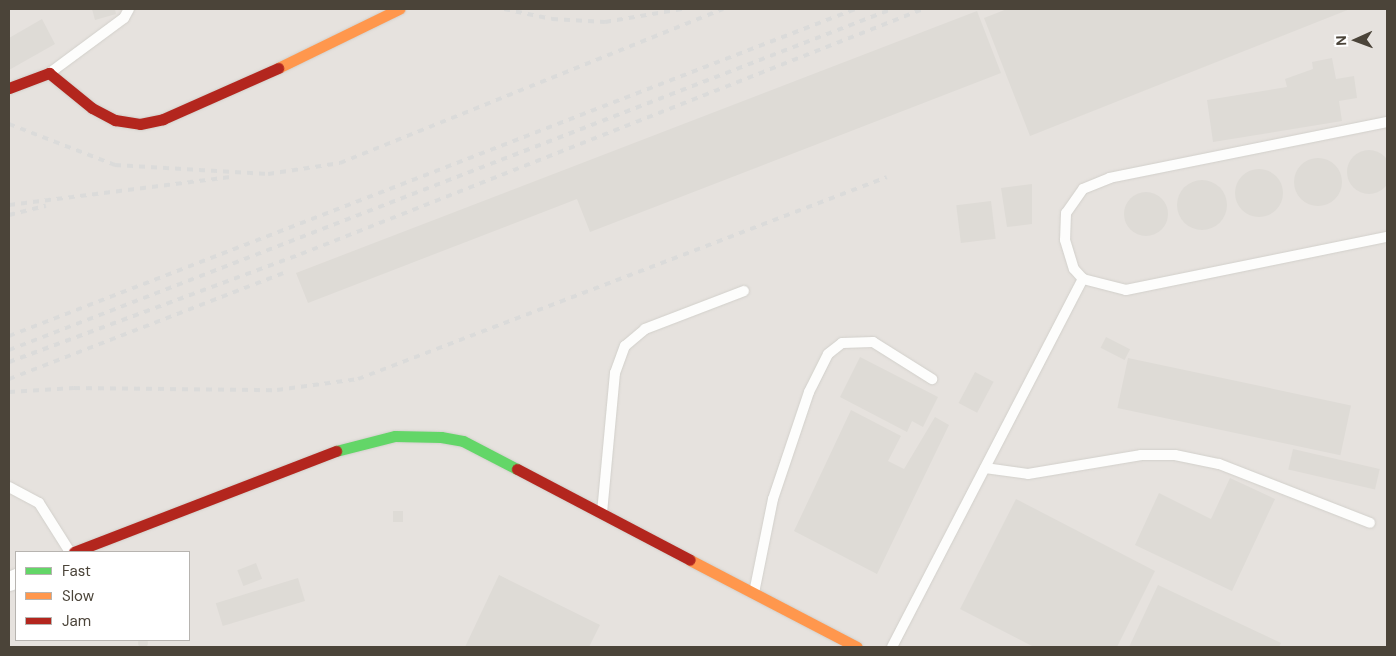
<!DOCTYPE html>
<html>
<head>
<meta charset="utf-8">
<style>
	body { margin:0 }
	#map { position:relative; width:1396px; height:656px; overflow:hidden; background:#f4f2ee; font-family:"DM Sans",sans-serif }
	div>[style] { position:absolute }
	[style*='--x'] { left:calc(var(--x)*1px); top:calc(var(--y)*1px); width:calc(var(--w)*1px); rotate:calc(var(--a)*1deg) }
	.industrial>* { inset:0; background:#e6e2de }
	.building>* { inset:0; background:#dedbd6; transform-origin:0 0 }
	.round { border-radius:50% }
	.roads { filter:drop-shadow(0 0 1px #d2d0cb) drop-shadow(0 0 1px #d2d0cb) }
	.lane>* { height:10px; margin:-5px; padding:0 5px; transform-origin:5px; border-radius:5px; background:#fdfdfc }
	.street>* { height:19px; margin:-9.5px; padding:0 9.5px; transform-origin:9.5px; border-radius:9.5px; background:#fdfdfc }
	.fast>* { height:11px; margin:-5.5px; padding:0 5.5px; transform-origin:5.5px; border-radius:5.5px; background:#63d668 }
	.slow>* { height:11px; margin:-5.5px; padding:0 5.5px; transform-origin:5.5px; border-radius:5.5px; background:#ff974d }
	.jam>* { height:11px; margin:-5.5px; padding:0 5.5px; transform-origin:5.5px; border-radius:5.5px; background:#b3261e }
	.rail>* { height:4px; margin-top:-2px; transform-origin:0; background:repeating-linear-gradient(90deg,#dbdbda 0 6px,transparent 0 12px) }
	span { translate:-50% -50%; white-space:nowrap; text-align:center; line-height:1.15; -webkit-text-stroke:4px #fff; paint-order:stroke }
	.frame { position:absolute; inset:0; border:10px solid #4b4439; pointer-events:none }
	.legend { position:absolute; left:15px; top:551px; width:175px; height:90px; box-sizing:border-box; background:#fff; border:1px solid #b7b4b0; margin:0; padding:6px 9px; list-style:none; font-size:15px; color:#4b4439 }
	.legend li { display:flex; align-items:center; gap:10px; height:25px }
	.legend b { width:25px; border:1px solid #b7b4b0 }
	.north { position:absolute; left:1331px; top:15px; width:50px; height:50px; -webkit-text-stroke:4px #fff; paint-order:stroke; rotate:268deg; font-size:14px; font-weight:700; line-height:20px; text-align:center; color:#4b4439 }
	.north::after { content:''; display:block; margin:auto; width:18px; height:22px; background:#4b4439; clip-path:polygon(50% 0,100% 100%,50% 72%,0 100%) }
</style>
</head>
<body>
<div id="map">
	<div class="industrial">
		<div style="clip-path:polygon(evenodd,9px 9px,1387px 9px,1387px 647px,9px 647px,9px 9px,16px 552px,189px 552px,189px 640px,16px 640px,16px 552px)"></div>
	</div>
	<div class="building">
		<div style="clip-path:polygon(92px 9px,115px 9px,116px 14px,95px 20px)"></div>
		<div style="clip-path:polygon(1007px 9px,1350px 9px,1030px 136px,984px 18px)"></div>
		<div style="clip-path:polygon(977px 11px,1001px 73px,590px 232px,577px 199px,308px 303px,296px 273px)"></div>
		<div style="clip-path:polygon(42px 19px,55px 44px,9px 70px,9px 38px)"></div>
		<div style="clip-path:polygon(1332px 58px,1336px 79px,1354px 76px,1357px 98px,1339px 101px,1342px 121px,1213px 142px,1207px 100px,1287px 87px,1285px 79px,1313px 69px,1312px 62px)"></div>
		<div class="round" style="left:1347px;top:150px;width:44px;height:44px"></div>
		<div class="round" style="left:1294px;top:158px;width:48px;height:48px"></div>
		<div class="round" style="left:1235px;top:169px;width:48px;height:48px"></div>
		<div class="round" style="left:1177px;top:180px;width:50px;height:50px"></div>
		<div style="clip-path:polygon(1032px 184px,1032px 224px,1007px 227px,1001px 188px)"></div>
		<div class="round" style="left:1124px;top:192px;width:44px;height:44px"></div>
		<div style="left:991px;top:201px;width:38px;height:35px;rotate:83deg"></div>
		<div style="left:1106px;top:337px;width:27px;height:12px;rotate:27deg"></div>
		<div style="clip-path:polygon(860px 357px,938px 397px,923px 427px,912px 421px,907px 432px,840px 397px)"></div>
		<div style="left:1128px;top:358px;width:228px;height:51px;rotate:12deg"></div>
		<div style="left:975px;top:372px;width:21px;height:35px;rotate:28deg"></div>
		<div style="clip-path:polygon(851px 410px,901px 436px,888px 461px,904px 469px,935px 417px,949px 425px,877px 574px,794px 531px)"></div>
		<div style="left:1293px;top:449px;width:89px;height:21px;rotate:13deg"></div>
		<div style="clip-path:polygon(1230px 478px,1275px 499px,1232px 591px,1135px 545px,1159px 493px,1211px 519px)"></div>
		<div style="clip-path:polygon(1016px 499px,1155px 571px,1117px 647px,1034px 647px,960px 609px)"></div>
		<div style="left:393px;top:511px;width:10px;height:11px"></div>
		<div style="left:256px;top:563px;width:17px;height:20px;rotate:69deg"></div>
		<div style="clip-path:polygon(499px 575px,600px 625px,589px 647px,465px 647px)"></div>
		<div style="left:298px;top:578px;width:24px;height:86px;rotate:73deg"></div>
		<div style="clip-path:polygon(1158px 585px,1281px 643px,1279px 647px,1129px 647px)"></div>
		<div class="round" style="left:138px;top:638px;width:10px;height:10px"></div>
	</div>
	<div class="roads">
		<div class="lane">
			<div style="--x:51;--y:72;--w:91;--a:-36.5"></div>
			<div style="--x:124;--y:18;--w:10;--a:-61"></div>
			<div style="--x:1387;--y:122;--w:283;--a:168.6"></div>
			<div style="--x:1110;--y:178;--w:29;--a:158"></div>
			<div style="--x:1083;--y:189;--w:29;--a:125"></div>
			<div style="--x:1066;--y:213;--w:27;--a:92"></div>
			<div style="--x:1065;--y:240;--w:30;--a:73"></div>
			<div style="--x:1074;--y:269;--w:13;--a:48"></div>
			<div style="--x:1083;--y:279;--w:44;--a:14.3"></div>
			<div style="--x:1126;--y:290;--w:266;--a:-11.5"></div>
			<div style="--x:985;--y:468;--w:43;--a:7.9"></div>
			<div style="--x:1028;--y:474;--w:115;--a:-9.5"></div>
			<div style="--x:1141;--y:455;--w:34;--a:0"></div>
			<div style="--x:1175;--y:455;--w:45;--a:11.6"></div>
			<div style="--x:1219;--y:464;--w:162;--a:21.3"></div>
			<div style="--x:9;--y:487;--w:34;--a:28"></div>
			<div style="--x:39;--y:503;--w:58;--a:57.7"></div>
			<div style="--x:602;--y:513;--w:141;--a:-84.7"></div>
			<div style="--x:615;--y:373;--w:29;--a:-70"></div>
			<div style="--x:625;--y:346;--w:26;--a:-40"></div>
			<div style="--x:645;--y:329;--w:106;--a:-21"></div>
			<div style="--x:754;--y:593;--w:96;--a:-78.6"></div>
			<div style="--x:773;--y:499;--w:113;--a:-71.4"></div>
			<div style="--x:809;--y:392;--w:42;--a:-63.4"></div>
			<div style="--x:828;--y:354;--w:18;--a:-38"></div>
			<div style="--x:842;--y:343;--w:31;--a:-2"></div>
			<div style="--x:873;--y:342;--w:70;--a:32.1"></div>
			<div style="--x:892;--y:647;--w:415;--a:-62.6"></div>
		</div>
		<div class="street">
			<div style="--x:9;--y:581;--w:8;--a:-23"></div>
		</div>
		<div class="fast">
			<div style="--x:336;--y:451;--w:61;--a:-14.3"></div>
			<div style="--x:395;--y:436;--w:46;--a:1.2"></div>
			<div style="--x:441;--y:437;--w:22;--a:10"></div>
			<div style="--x:463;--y:441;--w:61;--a:27.4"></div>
		</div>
		<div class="slow">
			<div style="--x:278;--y:68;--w:135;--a:-26"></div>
			<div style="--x:690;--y:560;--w:188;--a:27.5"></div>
		</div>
		<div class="jam">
			<div style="--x:9;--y:88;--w:43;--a:-20.6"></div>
			<div style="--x:49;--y:73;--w:55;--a:39.1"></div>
			<div style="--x:92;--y:108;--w:26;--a:28"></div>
			<div style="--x:115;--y:120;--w:25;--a:9"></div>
			<div style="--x:140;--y:124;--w:24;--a:-12"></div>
			<div style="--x:163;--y:119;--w:126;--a:-23.9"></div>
			<div style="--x:517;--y:469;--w:195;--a:27.7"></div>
			<div style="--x:74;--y:552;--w:281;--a:-21.1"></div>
		</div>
	</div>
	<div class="rail">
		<div style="--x:504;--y:9;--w:49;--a:11.8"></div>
		<div style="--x:552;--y:19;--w:53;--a:3.2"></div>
		<div style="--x:605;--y:22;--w:78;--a:-9.6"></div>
		<div style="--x:9;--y:124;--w:114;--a:21.1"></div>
		<div style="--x:115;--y:165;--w:153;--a:3.4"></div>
		<div style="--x:268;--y:174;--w:73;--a:-8.7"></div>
		<div style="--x:340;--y:163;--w:413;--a:-21.9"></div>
		<div style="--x:9;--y:205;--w:223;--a:-7.2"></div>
		<div style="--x:9;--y:215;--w:38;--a:-14"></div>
		<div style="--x:9;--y:336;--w:907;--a:-21.13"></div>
		<div style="--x:9;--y:350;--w:947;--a:-21.12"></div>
		<div style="--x:9;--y:362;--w:311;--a:-20.3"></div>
		<div style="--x:301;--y:254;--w:669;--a:-21.5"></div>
		<div style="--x:9;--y:379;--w:294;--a:-21.1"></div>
		<div style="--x:9;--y:392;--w:65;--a:-3.5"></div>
		<div style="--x:74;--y:388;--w:203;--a:0.6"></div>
		<div style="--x:277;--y:390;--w:82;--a:-7.7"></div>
		<div style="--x:358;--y:379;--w:566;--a:-20.9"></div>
	</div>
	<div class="frame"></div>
	<ul class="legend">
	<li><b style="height:6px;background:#63d668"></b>Fast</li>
	<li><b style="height:6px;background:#ff974d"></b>Slow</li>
	<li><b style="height:6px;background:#b3261e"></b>Jam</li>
	</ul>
	<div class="north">N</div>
</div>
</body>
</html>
